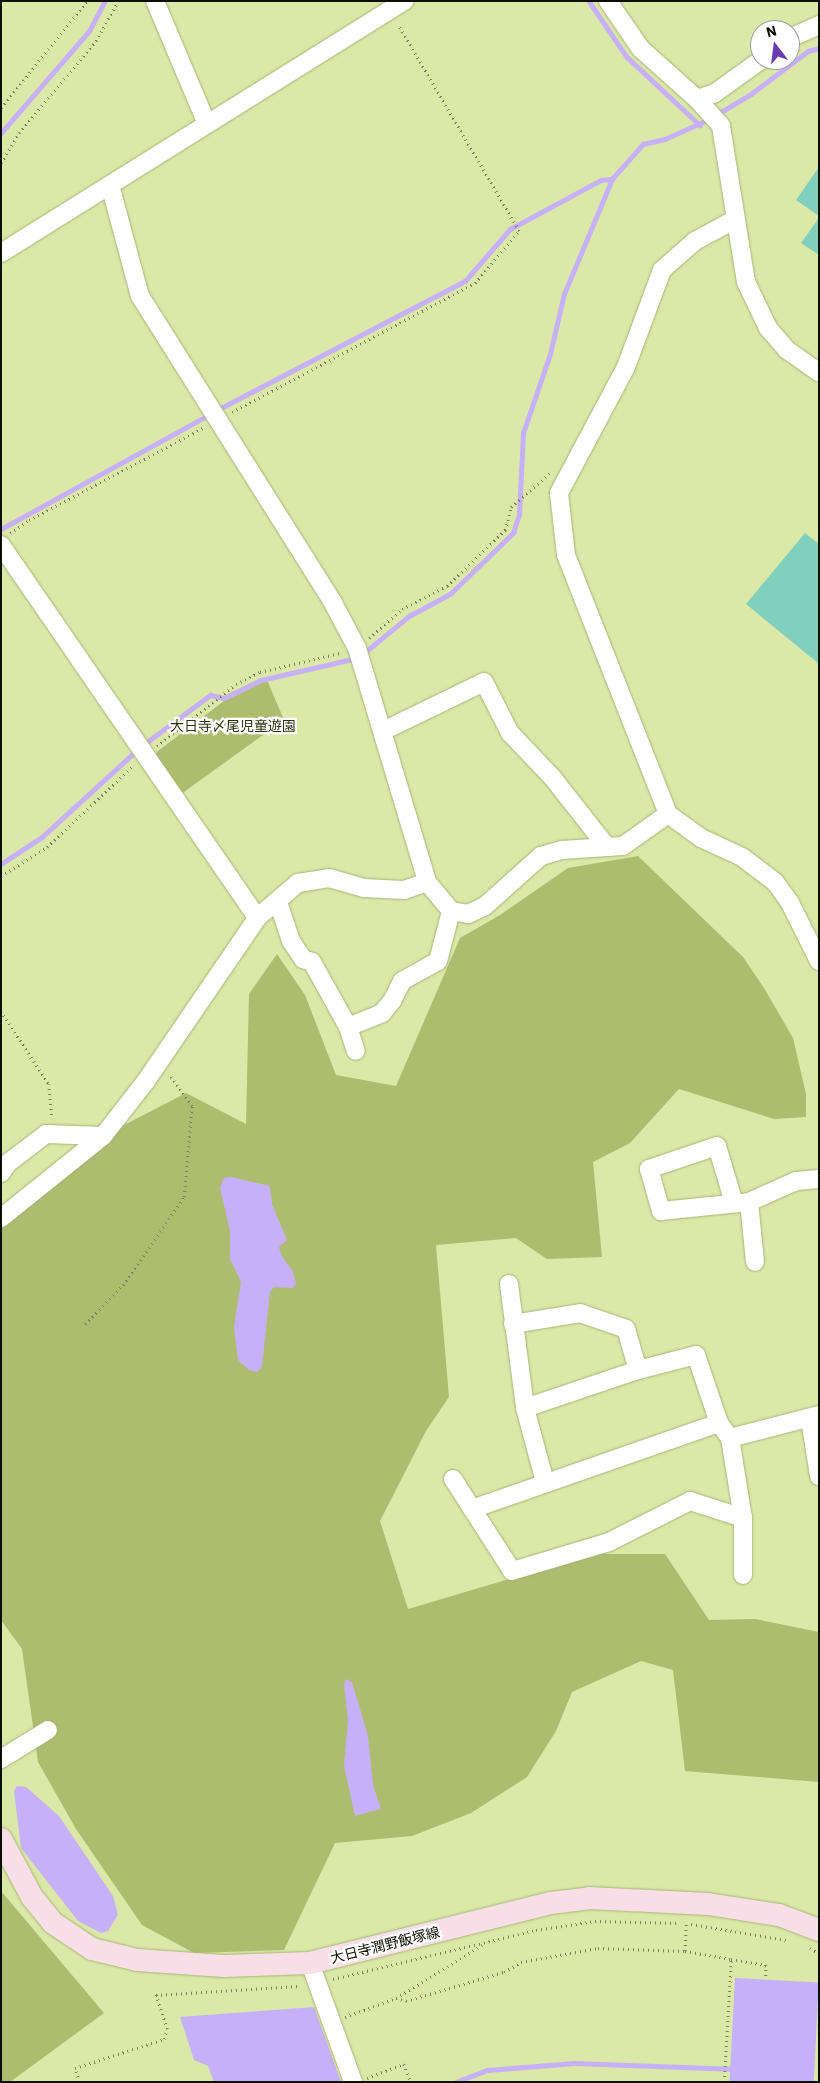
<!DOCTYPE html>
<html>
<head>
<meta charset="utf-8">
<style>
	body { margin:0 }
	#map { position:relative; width:820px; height:2083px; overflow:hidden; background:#dbe8a8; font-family:"IBM Plex Sans","Noto Sans JP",sans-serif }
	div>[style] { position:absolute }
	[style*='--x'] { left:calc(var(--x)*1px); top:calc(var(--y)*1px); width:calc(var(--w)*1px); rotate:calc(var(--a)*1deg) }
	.green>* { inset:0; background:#adbc6f }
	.water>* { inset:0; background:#c6b0fb; transform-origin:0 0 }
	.stream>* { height:4.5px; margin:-2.25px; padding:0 2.25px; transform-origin:2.25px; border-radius:2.25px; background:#c6b0fb }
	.building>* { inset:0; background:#80d0bd }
	.path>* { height:2.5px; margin-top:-1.25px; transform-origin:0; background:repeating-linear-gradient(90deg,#7a8259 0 1px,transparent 0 5px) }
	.roads { filter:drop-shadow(0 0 1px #a8b477) drop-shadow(0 0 1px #a8b477) }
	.minor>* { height:18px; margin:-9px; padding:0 9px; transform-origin:9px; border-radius:9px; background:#fff }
	.major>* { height:22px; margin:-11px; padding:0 11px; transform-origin:11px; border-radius:11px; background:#f8dfe7 }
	span { translate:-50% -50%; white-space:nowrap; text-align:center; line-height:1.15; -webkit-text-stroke:4.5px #fff; paint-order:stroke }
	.park-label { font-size:14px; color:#2c320f }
	.street-label { font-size:14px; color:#0c0f00 }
	.frame { position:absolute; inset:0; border:2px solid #0c0f00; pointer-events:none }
	.north { position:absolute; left:750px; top:20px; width:50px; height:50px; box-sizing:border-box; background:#fff; border:1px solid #9e9f99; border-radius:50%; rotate:345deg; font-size:14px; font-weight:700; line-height:20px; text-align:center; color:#0c0f00 }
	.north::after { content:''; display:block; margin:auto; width:18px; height:22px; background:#6a3bb2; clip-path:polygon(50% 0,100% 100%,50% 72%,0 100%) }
</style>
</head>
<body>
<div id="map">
	<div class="green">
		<div style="clip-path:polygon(267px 680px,284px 720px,181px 794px,155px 757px,158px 751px,224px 701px)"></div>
		<div style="clip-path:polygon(638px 856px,743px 957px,764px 988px,793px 1038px,806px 1094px,806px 1117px,774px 1119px,679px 1089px,630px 1143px,593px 1162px,602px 1257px,547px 1259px,516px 1238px,436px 1245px,449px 1397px,426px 1431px,380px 1521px,408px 1609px,593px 1554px,665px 1554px,709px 1620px,755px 1619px,819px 1632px,819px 1782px,685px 1771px,673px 1670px,641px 1661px,572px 1692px,556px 1731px,527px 1777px,471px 1813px,412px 1836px,335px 1843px,284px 1950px,194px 1953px,142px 1925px,76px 1829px,38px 1762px,22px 1649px,1px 1620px,1px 1217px,103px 1136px,186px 1093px,246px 1124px,249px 994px,277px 954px,305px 995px,336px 1075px,396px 1086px,460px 938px,500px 915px,568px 868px)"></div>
		<div style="clip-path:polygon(1px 1891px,104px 2013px,10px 2082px,1px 2082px)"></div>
	</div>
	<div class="water">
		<div style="clip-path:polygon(231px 1177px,270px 1186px,272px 1204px,287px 1240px,279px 1247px,281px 1255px,292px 1270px,296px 1283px,293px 1288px,274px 1287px,270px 1292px,262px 1367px,257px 1372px,249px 1370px,238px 1360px,236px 1345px,234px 1326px,241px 1282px,230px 1259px,230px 1231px,220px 1188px,224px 1178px)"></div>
		<div style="clip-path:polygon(346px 1679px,352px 1682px,368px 1736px,373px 1785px,381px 1809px,355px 1816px,344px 1766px,348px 1720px,344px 1684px)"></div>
		<div style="clip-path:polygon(17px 1786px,26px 1787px,59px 1816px,113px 1896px,118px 1915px,108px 1931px,101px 1933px,78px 1921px,21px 1848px,14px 1791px)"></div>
		<div style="left:735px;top:1978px;width:84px;height:104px;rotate:3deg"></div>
		<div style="clip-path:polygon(314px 2007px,341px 2082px,214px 2082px,208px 2066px,194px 2060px,180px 2017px)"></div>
	</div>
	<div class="stream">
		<div style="--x:589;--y:1;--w:68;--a:55.8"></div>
		<div style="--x:627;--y:57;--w:100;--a:43"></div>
		<div style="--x:716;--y:115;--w:41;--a:-31"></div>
		<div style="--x:751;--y:94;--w:71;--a:-37"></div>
		<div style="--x:808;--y:51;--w:11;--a:-15"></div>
		<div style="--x:1;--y:133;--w:135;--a:-49.2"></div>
		<div style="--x:89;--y:31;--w:34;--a:-62"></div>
		<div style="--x:217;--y:410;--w:280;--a:-27.5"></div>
		<div style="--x:465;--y:281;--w:69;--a:-49.1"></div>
		<div style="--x:510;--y:229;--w:103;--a:-28.3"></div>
		<div style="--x:601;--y:180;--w:11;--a:-5"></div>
		<div style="--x:1;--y:529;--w:239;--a:-28.8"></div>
		<div style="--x:363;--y:654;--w:60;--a:-39.6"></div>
		<div style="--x:409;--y:616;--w:47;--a:-28.2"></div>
		<div style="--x:450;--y:594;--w:88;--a:-44.1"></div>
		<div style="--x:513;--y:533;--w:19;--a:-72"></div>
		<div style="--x:519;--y:515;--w:82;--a:-87.2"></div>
		<div style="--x:523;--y:433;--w:83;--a:-71.1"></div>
		<div style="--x:550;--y:354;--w:62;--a:-76.9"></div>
		<div style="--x:564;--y:294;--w:125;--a:-67.3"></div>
		<div style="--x:612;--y:179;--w:47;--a:-48.5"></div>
		<div style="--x:643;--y:144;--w:23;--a:-13"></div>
		<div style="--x:665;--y:139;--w:48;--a:-24.4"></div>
		<div style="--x:143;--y:745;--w:84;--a:-36.7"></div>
		<div style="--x:210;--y:695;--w:14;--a:12"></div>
		<div style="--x:224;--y:698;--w:41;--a:-25.9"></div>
		<div style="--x:261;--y:680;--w:98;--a:-12.9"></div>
		<div style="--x:1;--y:864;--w:49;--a:-33.4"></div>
		<div style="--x:42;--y:837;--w:129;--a:-42.5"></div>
		<div style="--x:456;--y:2082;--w:34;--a:-21"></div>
		<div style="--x:488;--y:2070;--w:86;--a:-4.7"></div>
		<div style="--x:574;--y:2063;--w:163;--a:2.1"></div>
	</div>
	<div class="building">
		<div style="clip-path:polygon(819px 167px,819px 216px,796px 200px)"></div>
		<div style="clip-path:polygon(819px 218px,819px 255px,801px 243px)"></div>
		<div style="clip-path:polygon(805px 533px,819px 544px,819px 664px,746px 604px)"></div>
	</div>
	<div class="path">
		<div style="--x:1;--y:108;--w:137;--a:-51.2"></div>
		<div style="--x:1;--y:163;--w:35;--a:-59"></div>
		<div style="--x:19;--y:133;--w:120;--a:-50.1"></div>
		<div style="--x:96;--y:41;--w:46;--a:-61.2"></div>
		<div style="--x:232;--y:412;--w:275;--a:-28"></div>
		<div style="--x:475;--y:283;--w:68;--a:-49.8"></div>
		<div style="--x:519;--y:231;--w:239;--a:-120.4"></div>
		<div style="--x:10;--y:533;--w:23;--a:-34"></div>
		<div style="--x:29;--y:520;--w:197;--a:-27.9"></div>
		<div style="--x:369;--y:638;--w:44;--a:-41.3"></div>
		<div style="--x:402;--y:609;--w:51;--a:-27.1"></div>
		<div style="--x:447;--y:586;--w:81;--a:-44"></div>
		<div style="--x:505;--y:530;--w:24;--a:-75"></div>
		<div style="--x:511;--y:507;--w:53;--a:-41.2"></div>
		<div style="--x:157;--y:746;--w:100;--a:-38.1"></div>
		<div style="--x:236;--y:684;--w:27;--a:-27"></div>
		<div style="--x:260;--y:672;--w:82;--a:-13.4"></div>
		<div style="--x:1;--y:876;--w:54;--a:-32.2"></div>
		<div style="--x:47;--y:847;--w:120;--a:-43.3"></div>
		<div style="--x:1;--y:1011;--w:87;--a:56.7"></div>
		<div style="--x:49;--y:1084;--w:35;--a:85"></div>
		<div style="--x:85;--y:1324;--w:54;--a:-45.7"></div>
		<div style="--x:123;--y:1285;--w:107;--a:-55.3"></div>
		<div style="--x:184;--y:1197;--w:91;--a:-85"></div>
		<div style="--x:192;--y:1106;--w:39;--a:-126"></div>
		<div style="--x:691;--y:1924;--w:96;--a:9.6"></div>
		<div style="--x:810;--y:1948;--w:10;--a:29"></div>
		<div style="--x:685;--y:1951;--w:28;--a:-88"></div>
		<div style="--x:333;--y:1979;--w:209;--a:-13.6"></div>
		<div style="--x:536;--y:1930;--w:60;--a:-8.7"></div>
		<div style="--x:595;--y:1921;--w:83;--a:1.4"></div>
		<div style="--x:396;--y:1998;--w:101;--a:-31.6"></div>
		<div style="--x:345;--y:2017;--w:54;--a:-20.4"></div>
		<div style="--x:396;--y:1998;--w:10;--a:17"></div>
		<div style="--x:406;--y:2001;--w:102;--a:-16.5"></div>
		<div style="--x:504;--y:1972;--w:20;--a:-30"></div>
		<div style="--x:521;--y:1962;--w:78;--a:-10.3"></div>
		<div style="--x:598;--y:1948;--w:87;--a:2"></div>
		<div style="--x:685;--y:1951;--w:47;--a:9.9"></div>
		<div style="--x:731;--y:1959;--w:36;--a:10"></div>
		<div style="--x:766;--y:1965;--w:14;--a:90"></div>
		<div style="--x:367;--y:2078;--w:40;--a:-21"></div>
		<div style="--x:404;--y:2064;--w:19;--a:69"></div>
		<div style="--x:79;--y:2082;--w:15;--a:-106"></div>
		<div style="--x:75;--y:2068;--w:94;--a:-18"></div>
		<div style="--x:164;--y:2039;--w:10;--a:-73"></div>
		<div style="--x:167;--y:2029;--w:36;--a:-108"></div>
		<div style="--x:156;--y:1995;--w:144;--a:-3.6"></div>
		<div style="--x:724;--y:2082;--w:123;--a:-86.7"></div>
	</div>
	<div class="roads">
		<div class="minor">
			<div style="--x:155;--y:1;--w:131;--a:67.1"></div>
			<div style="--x:608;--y:1;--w:58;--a:55.5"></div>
			<div style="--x:641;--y:49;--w:75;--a:41.8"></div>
			<div style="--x:697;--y:99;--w:36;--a:48"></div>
			<div style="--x:721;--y:126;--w:158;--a:80.9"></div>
			<div style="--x:746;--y:282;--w:51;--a:64.4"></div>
			<div style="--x:768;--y:328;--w:29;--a:49"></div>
			<div style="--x:787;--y:350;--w:39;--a:35"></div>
			<div style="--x:790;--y:38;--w:32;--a:-24"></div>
			<div style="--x:697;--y:99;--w:19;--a:-18"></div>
			<div style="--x:715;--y:93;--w:57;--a:-35.7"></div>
			<div style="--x:110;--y:185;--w:115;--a:74.9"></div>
			<div style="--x:140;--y:296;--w:363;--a:57.8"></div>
			<div style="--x:333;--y:603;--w:51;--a:61.9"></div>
			<div style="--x:357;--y:648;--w:244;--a:73.3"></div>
			<div style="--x:427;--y:882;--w:38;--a:50"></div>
			<div style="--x:451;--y:911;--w:17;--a:10"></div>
			<div style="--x:468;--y:914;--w:19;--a:-25"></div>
			<div style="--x:485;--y:906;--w:75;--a:-41.8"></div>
			<div style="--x:541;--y:856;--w:22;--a:-16"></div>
			<div style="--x:562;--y:850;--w:61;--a:-3.8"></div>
			<div style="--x:623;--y:846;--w:55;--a:-35.4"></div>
			<div style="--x:734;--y:220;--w:44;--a:151.7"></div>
			<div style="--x:695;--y:241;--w:44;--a:138.7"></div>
			<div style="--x:662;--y:270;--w:103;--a:110.4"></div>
			<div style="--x:626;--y:367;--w:143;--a:118"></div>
			<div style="--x:559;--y:493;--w:62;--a:83.6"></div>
			<div style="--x:566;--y:555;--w:278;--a:68.5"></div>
			<div style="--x:668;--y:814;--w:41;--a:36"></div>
			<div style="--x:701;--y:838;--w:45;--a:24.9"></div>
			<div style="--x:742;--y:857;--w:41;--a:37.1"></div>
			<div style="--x:775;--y:882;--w:26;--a:54"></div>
			<div style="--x:790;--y:903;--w:65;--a:63.4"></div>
			<div style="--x:1;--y:253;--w:476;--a:-32"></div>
			<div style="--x:1;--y:545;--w:452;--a:55.5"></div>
			<div style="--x:383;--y:731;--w:112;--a:-25.9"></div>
			<div style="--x:484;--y:682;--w:57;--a:63"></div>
			<div style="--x:510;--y:733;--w:61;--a:46.3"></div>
			<div style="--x:552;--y:777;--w:89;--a:51.8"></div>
			<div style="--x:278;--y:902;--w:41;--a:71.6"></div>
			<div style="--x:291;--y:941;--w:22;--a:56"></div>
			<div style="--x:303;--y:959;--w:9;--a:18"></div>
			<div style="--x:312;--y:962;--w:74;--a:61"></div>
			<div style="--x:348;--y:1027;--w:25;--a:72"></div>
			<div style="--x:348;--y:1027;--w:37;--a:-22"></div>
			<div style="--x:382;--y:1013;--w:16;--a:-50"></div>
			<div style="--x:392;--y:1001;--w:22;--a:-63"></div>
			<div style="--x:402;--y:981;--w:41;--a:-29.1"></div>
			<div style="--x:438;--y:961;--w:52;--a:-75.4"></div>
			<div style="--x:1;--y:1173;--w:12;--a:-55"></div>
			<div style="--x:8;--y:1163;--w:48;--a:-37.3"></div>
			<div style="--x:46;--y:1134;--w:57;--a:2"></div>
			<div style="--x:749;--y:1202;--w:60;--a:84.3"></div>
			<div style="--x:734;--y:1203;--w:59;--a:-106.6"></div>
			<div style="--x:717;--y:1146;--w:72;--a:161.3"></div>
			<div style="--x:649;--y:1169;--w:44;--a:74.1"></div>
			<div style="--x:661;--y:1211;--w:88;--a:-5.8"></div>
			<div style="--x:749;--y:1202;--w:51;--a:-24.1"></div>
			<div style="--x:796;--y:1181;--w:23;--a:-5"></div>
			<div style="--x:1;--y:1218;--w:131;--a:-38.8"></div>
			<div style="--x:103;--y:1136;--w:70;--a:-52"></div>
			<div style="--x:146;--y:1081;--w:197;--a:-55.7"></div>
			<div style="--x:257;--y:918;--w:54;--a:-40.5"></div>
			<div style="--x:298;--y:883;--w:31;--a:-9"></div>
			<div style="--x:329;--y:878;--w:35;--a:16"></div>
			<div style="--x:363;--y:888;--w:41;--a:2.8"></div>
			<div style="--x:404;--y:890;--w:24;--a:-19"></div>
			<div style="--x:509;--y:1284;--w:125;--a:82.6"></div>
			<div style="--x:525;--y:1408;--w:77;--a:74.9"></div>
			<div style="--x:513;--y:1324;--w:68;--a:-9.3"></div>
			<div style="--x:580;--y:1313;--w:49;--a:19.2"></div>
			<div style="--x:626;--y:1329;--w:43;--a:73.7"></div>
			<div style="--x:525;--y:1408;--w:119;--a:-18.6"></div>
			<div style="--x:638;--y:1370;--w:60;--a:-14.5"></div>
			<div style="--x:696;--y:1355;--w:72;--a:71.3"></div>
			<div style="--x:810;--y:1419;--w:58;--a:81"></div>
			<div style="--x:730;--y:1438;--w:92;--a:-14.5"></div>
			<div style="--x:453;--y:1479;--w:109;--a:57.3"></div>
			<div style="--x:512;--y:1571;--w:101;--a:-16.6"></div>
			<div style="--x:609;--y:1542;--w:91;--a:-26.8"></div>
			<div style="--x:690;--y:1501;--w:56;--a:17.8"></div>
			<div style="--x:472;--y:1509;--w:262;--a:-19.2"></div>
			<div style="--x:719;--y:1423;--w:19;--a:54"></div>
			<div style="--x:730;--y:1438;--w:81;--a:80.8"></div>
			<div style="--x:743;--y:1518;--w:57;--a:90"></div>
			<div style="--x:1;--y:1759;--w:55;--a:-31.7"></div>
			<div style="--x:310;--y:1963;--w:127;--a:70.1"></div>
		</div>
		<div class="major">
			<div style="--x:1;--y:1839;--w:66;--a:61.9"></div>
			<div style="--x:32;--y:1897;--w:33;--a:51"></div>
			<div style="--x:53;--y:1923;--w:47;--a:33.7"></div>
			<div style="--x:92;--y:1949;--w:46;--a:13.7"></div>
			<div style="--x:137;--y:1960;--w:87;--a:3.9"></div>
			<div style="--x:224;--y:1966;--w:86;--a:-2"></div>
			<div style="--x:310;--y:1963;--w:248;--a:-14"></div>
			<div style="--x:551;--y:1903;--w:38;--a:-7"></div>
			<div style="--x:589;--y:1898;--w:119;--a:2.9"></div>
			<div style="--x:708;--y:1904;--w:72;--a:8.8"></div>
			<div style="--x:779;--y:1915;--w:43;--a:20.6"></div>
		</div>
	</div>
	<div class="park-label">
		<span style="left:233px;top:726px">大日寺〆尾児童遊園</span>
	</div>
	<div class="street-label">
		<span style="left:385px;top:1945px;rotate:-14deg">大日寺潤野飯塚線</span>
	</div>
	<div class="frame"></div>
	<div class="north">N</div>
</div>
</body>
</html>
